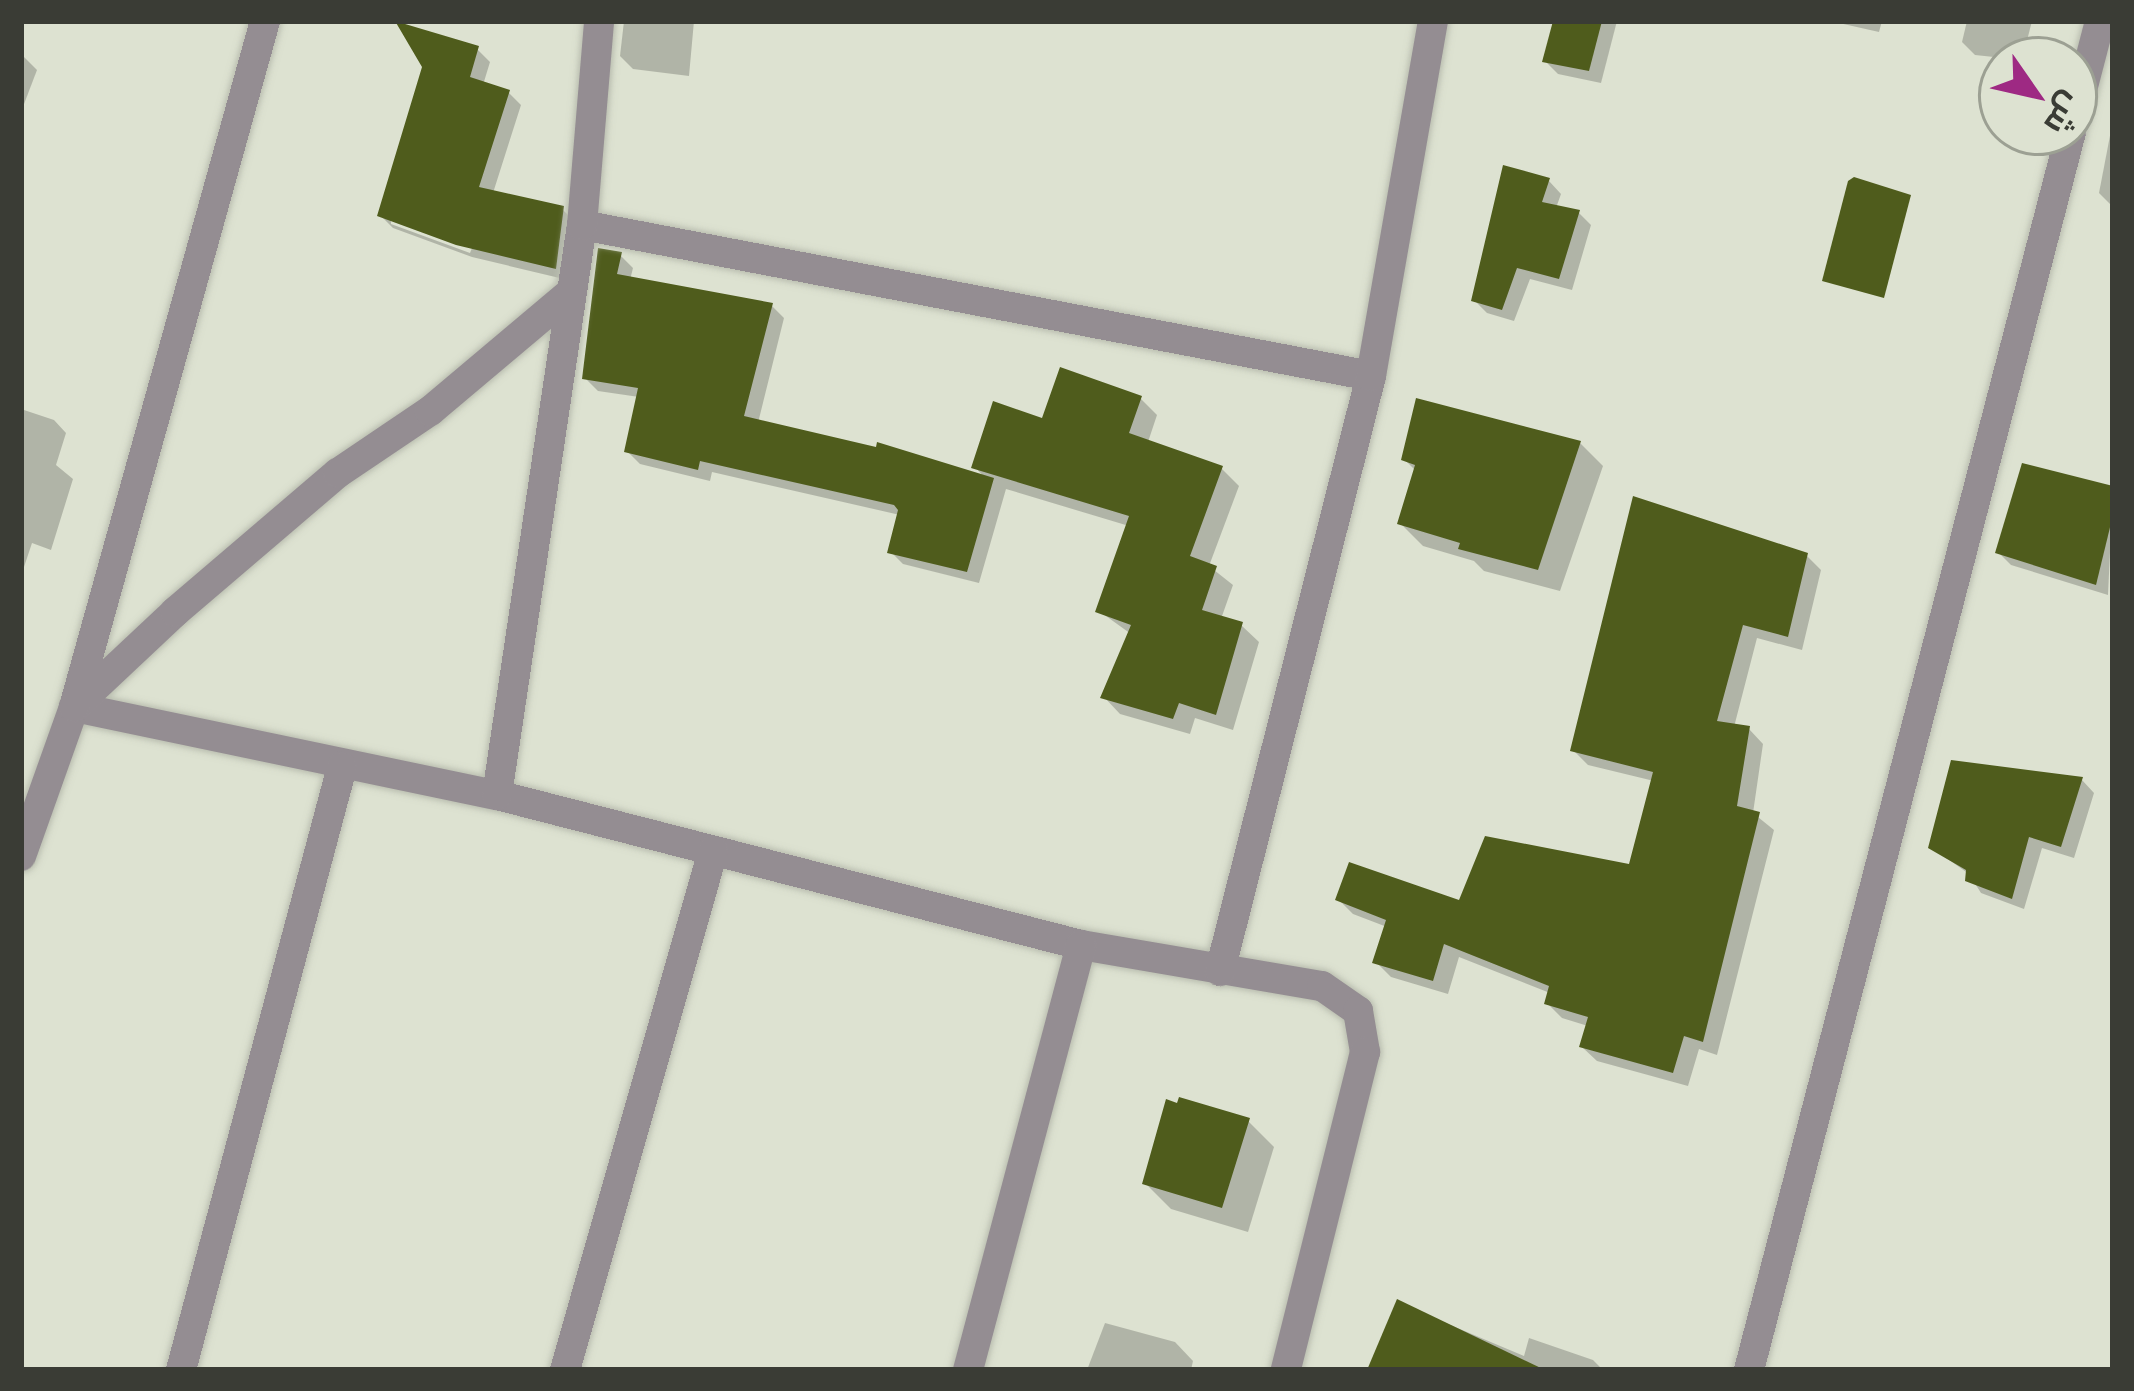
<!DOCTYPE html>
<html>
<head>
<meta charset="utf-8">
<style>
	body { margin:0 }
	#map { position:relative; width:2134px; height:1391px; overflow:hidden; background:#dde2d1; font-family:Barlow,Cairo,sans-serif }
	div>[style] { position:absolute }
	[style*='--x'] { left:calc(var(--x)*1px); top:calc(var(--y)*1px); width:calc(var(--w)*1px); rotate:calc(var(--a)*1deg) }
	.shadow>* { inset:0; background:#0003 }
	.building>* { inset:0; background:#4f5c1c }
	.roads { filter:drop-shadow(0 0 3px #b9bdaf) drop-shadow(0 0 3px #b9bdaf) }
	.minor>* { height:30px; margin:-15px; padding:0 15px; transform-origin:15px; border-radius:15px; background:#948d92 }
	span { translate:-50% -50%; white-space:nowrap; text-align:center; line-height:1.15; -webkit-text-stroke:12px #dde2d1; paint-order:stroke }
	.frame { position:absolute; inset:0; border:24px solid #3a3c35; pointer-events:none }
	.north { position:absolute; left:1978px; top:36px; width:120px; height:120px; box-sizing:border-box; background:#dde2d1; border:3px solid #9ca093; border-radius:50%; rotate:124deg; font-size:33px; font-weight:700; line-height:48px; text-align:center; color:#3a3c35 }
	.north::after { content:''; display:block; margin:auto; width:42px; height:54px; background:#9e2983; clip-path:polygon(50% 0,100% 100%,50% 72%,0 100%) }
</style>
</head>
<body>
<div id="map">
	<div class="shadow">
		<div style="clip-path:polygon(624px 21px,694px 21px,689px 76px,633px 69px,620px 56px)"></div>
		<div style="clip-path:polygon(1556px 21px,1617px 21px,1601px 83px,1558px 74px,1545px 61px)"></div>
		<div style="clip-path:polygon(1830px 21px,1882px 21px,1879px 32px)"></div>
		<div style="clip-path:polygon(1967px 21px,2032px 21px,2022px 60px,1975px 55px,1962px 42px)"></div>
		<div style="clip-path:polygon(evenodd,477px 49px,490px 62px,483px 85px,508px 92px,521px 105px,493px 193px,562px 209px,575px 222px,568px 280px,472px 257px,393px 228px,380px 215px,477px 49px,391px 218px,472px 248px,470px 253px,391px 224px,391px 218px)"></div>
		<div style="clip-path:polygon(21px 54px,37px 70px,21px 112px)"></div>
		<div style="clip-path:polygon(2113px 120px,2113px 207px,2099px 193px)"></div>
		<div style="clip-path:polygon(1549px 181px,1561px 194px,1556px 208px,1579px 213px,1591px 225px,1572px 290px,1530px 279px,1514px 321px,1487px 313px,1474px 300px)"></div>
		<div style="clip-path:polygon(620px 255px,633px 268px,630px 280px,771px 305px,784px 318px,758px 423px,985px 478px,975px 467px,1044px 422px,1140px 398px,1157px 415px,1148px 442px,1222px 469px,1239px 486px,1209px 566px,1233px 585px,1221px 619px,1241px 625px,1259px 642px,1233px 730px,1195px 718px,1190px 734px,1120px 714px,1104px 697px,1131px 634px,1099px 611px,1129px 526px,1006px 489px,979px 583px,903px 564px,891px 552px,900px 515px,712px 472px,710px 481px,640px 464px,627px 451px,639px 397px,598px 391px,585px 378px)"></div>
		<div style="clip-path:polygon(21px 409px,54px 420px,66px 433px,56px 465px,73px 479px,51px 550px,32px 543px,21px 576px)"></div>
		<div style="clip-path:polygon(1580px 443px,1603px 466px,1560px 591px,1484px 571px,1474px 561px,1423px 546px,1400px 523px,1416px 471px,1404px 459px)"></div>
		<div style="clip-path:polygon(2113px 489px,2108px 595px,2011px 565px,1998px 552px)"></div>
		<div style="clip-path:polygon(1806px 555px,1821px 570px,1802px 650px,1757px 638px,1734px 727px,1749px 729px,1763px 744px,1753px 813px,1774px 830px,1717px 1055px,1699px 1049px,1688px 1086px,1597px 1061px,1582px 1047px,1588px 1026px,1562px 1018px,1547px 1003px,1550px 993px,1459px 957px,1448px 994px,1391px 977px,1376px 962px,1387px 927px,1353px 914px,1338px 899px,1460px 904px,1632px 867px,1654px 781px,1588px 765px,1573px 750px)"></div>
		<div style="clip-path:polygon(2082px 780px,2094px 793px,2074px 858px,2042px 848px,2024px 909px,1981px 893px,1969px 874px,1931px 847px)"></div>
		<div style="clip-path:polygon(1248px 1121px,1274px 1147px,1248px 1232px,1171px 1209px,1145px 1183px)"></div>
		<div style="clip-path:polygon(1398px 1303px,1524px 1356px,1529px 1338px,1593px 1360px,1603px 1370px,1371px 1370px)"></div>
		<div style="clip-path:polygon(1105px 1323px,1175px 1342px,1193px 1361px,1191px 1370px,1087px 1370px)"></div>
	</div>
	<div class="building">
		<div style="clip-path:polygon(395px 21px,479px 46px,470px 77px,510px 90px,479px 187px,564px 206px,556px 269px,456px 245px,377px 216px,422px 67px)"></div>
		<div style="clip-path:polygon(1553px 21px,1602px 21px,1589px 71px,1542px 62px)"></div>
		<div style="clip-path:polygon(1503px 165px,1550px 178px,1542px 202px,1580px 210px,1559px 279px,1517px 268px,1502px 310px,1471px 301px)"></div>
		<div style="clip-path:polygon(1854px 177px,1911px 195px,1884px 298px,1822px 281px,1848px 181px)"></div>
		<div style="clip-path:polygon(598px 248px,622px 252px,617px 274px,773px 303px,744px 416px,876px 447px,877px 442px,994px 478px,967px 572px,887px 553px,898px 510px,894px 505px,700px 461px,698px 470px,624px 452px,638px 388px,582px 379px)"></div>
		<div style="clip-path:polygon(1060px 367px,1142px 396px,1129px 433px,1223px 466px,1190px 556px,1217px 566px,1202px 610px,1243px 622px,1216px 715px,1179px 703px,1173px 719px,1100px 698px,1131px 625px,1095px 612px,1129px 516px,971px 468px,993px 401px,1042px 418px)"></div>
		<div style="clip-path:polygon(1416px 398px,1581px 441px,1538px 570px,1458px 549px,1460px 543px,1397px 524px,1415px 465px,1401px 460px)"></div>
		<div style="clip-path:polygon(2022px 463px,2113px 486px,2113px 515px,2096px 585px,1995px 553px)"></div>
		<div style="clip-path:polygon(1633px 496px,1808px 553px,1788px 637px,1743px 625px,1717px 721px,1750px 726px,1737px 806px,1760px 812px,1703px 1042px,1684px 1036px,1673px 1073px,1579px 1047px,1588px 1017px,1544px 1004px,1549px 986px,1444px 944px,1433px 981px,1372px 963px,1386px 920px,1335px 900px,1349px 862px,1459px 900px,1485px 836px,1629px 864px,1653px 772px,1570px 751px)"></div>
		<div style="clip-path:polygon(1951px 760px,2083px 777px,2061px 847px,2029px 837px,2012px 899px,1965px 881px,1966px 870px,1928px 848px)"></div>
		<div style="clip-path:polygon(1179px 1097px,1250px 1118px,1222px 1208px,1142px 1184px,1166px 1099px,1177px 1103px)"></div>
		<div style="clip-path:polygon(1397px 1299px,1545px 1370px,1367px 1370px)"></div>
	</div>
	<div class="roads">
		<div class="minor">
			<div style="--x:2074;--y:121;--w:103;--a:-75.4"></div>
			<div style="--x:582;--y:225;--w:803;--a:10.83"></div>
			<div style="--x:74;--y:707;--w:432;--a:11.8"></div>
			<div style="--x:497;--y:795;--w:603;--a:14.4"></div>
			<div style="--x:1081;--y:945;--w:244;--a:9.7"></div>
			<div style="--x:1322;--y:986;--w:44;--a:34.8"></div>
			<div style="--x:1358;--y:1011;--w:42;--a:80.3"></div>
			<div style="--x:1365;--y:1052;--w:328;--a:104"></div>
			<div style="--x:74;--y:707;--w:139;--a:-43.2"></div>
			<div style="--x:175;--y:612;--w:214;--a:-40.5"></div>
			<div style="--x:338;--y:473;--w:111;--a:-34"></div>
			<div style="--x:430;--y:411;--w:183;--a:-40.1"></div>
			<div style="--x:497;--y:795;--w:576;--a:-81.52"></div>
			<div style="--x:582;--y:225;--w:205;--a:-85.2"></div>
			<div style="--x:21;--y:856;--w:158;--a:-70.4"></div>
			<div style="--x:74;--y:707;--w:712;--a:-74.44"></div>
			<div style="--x:1220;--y:971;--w:614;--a:-75.76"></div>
			<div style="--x:1371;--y:376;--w:360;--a:-80.1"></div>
			<div style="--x:181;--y:1370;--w:624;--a:-75.05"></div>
			<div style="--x:565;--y:1370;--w:540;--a:-74.08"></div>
			<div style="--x:968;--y:1370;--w:440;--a:-75.1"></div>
			<div style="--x:1749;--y:1370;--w:1279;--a:-75.42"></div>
		</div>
	</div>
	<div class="frame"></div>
	<div class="north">ش</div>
</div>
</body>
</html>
